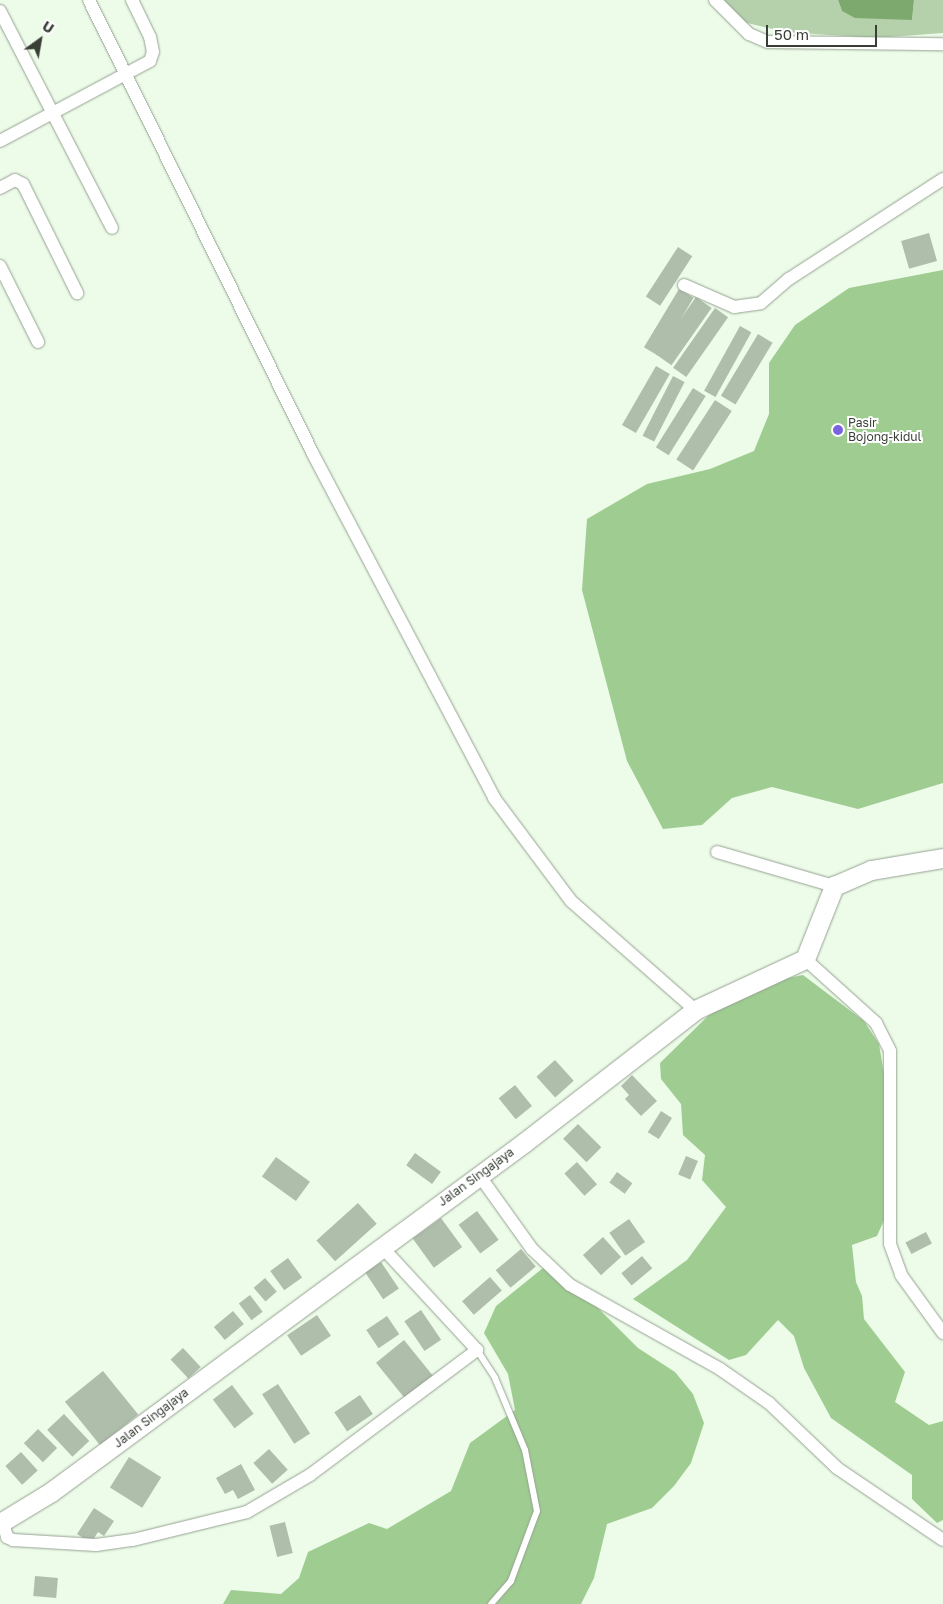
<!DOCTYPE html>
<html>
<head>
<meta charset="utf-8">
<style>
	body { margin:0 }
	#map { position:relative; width:943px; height:1604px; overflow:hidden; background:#edfbe9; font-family:"Golos Text",sans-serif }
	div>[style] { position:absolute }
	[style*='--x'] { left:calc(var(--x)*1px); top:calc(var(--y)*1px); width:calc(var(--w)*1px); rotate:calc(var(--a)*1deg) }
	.green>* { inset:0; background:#b5d1ab }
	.forest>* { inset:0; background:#9fcd91 }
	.water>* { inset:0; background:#7da96f }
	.building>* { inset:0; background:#afbdab; transform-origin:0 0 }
	.roads { filter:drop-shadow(0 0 1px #95a291) drop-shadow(0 0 1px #95a291) }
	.lane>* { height:6px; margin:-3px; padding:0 3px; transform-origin:3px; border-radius:3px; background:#fff }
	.street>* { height:12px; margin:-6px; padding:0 6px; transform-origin:6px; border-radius:6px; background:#fff }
	.secondary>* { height:19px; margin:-9.5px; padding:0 9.5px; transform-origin:9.5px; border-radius:9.5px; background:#fff }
	.dots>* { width:14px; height:14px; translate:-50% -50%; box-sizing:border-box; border:2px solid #fff; border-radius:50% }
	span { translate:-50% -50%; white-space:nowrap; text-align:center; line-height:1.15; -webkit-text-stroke:4px #fff; paint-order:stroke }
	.poi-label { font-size:12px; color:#393f37 }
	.left { translate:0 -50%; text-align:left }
	.street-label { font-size:12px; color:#393f37 }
	.north { position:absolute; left:15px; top:15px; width:50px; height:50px; -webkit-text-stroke:4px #fff; paint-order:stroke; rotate:32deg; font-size:14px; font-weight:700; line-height:20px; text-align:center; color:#393f37 }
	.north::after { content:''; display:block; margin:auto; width:18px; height:22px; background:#393f37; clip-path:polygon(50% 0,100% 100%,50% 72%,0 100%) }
	.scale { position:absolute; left:766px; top:25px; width:111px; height:22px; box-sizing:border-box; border:2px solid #393f37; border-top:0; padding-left:6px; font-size:15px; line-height:18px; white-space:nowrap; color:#393f37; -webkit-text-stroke:4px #fff; paint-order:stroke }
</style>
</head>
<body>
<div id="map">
	<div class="green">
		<div style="clip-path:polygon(723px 0,838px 0,842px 11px,912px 20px,914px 0,943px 0,943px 33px,875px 38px,785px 32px,743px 22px)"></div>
	</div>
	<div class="forest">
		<div style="clip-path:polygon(943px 270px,943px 783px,858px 809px,772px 787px,732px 798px,702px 825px,663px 829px,627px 761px,582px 590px,587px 519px,647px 484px,710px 469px,754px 451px,769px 414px,769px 363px,795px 325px,849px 288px)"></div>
		<div style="clip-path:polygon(803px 975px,864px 1021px,879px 1044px,885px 1080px,885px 1218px,877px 1236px,852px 1245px,856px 1282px,862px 1296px,864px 1319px,905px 1372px,895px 1402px,929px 1425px,943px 1421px,943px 1520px,937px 1523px,912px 1499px,912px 1475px,831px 1418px,804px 1368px,794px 1336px,778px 1320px,746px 1355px,729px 1360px,633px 1299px,687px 1260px,726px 1207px,702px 1180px,705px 1155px,683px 1135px,681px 1104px,661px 1079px,660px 1063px,711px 1013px,768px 982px)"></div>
		<div style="clip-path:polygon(543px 1268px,597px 1307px,638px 1348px,675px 1372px,693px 1394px,704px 1423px,691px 1463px,674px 1486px,652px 1508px,607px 1524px,594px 1578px,581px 1604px,223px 1604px,231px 1590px,281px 1594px,299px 1578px,308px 1552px,369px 1523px,387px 1529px,451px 1491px,470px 1443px,515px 1410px,508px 1374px,484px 1333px,496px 1306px)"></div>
	</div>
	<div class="water">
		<div style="clip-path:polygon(838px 0,914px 0,912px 20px,855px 18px,842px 11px)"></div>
	</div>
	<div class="building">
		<div style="left:929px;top:233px;width:29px;height:29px;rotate:74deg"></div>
		<div style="left:678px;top:247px;width:17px;height:59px;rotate:33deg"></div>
		<div style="left:679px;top:289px;width:17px;height:68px;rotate:31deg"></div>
		<div style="left:696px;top:297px;width:19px;height:70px;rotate:35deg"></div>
		<div style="left:715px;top:308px;width:16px;height:73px;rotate:35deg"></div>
		<div style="left:740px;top:326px;width:13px;height:74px;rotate:29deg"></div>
		<div style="left:758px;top:334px;width:17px;height:72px;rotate:31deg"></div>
		<div style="left:656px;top:366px;width:16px;height:68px;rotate:30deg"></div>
		<div style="left:673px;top:376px;width:13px;height:67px;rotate:27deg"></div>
		<div style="left:693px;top:388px;width:15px;height:70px;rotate:32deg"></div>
		<div style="left:715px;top:400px;width:20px;height:71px;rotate:33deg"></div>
		<div style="left:555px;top:1060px;width:28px;height:25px;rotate:48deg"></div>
		<div style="clip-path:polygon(632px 1075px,657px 1101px,641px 1116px,625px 1099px,629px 1095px,621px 1086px)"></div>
		<div style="left:515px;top:1085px;width:27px;height:21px;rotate:51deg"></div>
		<div style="left:661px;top:1111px;width:13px;height:25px;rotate:32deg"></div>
		<div style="left:578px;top:1124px;width:33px;height:21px;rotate:45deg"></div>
		<div style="left:415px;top:1153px;width:32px;height:15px;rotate:36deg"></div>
		<div style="left:686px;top:1156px;width:13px;height:20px;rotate:23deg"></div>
		<div style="left:276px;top:1157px;width:42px;height:24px;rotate:36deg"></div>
		<div style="left:577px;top:1162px;width:30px;height:17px;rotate:48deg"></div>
		<div style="left:617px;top:1172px;width:19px;height:13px;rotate:36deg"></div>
		<div style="left:358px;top:1203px;width:28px;height:56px;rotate:48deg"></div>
		<div style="left:477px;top:1211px;width:36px;height:23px;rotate:53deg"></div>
		<div style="left:441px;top:1218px;width:36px;height:35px;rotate:54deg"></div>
		<div style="left:629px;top:1219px;width:28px;height:24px;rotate:55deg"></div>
		<div style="left:926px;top:1232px;width:13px;height:23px;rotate:63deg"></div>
		<div style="left:603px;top:1237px;width:27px;height:27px;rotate:48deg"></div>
		<div style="left:521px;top:1249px;width:23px;height:33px;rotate:50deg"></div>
		<div style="left:642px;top:1256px;width:16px;height:27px;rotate:50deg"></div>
		<div style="left:288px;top:1258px;width:24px;height:22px;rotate:54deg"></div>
		<div style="left:381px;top:1262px;width:32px;height:19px;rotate:56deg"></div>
		<div style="left:490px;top:1277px;width:18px;height:37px;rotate:49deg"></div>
		<div style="left:265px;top:1278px;width:18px;height:15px;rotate:49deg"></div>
		<div style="left:250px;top:1295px;width:21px;height:14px;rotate:53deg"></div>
		<div style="left:421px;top:1310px;width:36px;height:20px;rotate:56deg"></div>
		<div style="left:233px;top:1311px;width:17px;height:25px;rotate:50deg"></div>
		<div style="left:317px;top:1315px;width:25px;height:36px;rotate:56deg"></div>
		<div style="left:387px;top:1316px;width:22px;height:25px;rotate:56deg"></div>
		<div style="left:404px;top:1340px;width:46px;height:36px;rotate:51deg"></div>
		<div style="left:183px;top:1348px;width:26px;height:17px;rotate:47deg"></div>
		<div style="left:103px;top:1371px;width:56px;height:49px;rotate:51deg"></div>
		<div style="left:278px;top:1384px;width:59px;height:19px;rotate:57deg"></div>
		<div style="left:232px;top:1385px;width:36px;height:24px;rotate:53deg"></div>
		<div style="left:360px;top:1395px;width:23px;height:31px;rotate:56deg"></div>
		<div style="left:64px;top:1414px;width:37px;height:23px;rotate:47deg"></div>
		<div style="left:38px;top:1429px;width:27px;height:20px;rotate:45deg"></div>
		<div style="left:269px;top:1449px;width:28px;height:21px;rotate:48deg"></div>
		<div style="left:21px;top:1452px;width:25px;height:21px;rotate:48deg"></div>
		<div style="left:129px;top:1457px;width:38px;height:36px;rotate:32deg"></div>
		<div style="clip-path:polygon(241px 1464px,255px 1490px,238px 1499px,233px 1490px,225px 1494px,216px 1478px)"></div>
		<div style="clip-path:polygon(94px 1508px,114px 1521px,104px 1536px,98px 1532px,91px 1543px,77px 1534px)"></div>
		<div style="left:285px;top:1522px;width:32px;height:16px;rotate:76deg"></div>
		<div style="left:35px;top:1576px;width:23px;height:20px;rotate:5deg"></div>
	</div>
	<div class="roads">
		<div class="lane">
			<div style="--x:477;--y:1350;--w:33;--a:57"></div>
			<div style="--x:495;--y:1378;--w:78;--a:67.4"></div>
			<div style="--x:525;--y:1450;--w:62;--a:78.9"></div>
			<div style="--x:537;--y:1511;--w:75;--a:110.4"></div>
			<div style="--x:511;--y:1581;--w:30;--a:131"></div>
		</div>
		<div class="street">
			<div style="--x:89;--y:0;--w:506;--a:63.74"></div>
			<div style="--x:313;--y:454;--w:389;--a:62.2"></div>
			<div style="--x:494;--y:798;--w:129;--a:53.2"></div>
			<div style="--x:571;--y:901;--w:165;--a:41.3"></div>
			<div style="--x:715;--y:0;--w:48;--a:45"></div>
			<div style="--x:749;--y:34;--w:21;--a:23"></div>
			<div style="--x:768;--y:42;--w:175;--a:0.7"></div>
			<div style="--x:0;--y:11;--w:244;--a:62.7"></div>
			<div style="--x:0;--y:141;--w:170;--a:-28.1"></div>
			<div style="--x:150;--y:61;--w:9;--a:-72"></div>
			<div style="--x:153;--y:52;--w:15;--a:-101"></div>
			<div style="--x:150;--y:37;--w:41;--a:-115.9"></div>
			<div style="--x:0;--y:188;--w:17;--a:-28"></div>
			<div style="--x:15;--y:180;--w:9;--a:27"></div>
			<div style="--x:23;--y:184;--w:122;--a:63.6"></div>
			<div style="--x:0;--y:266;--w:85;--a:63.4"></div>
			<div style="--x:684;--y:285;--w:55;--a:23.7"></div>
			<div style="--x:734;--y:307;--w:27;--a:-8"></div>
			<div style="--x:761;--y:303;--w:37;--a:-41"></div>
			<div style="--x:789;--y:279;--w:184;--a:-33"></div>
			<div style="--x:717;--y:852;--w:122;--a:16.2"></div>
			<div style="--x:805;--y:959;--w:96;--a:42"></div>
			<div style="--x:876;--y:1023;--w:31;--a:63"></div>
			<div style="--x:890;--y:1051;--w:193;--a:90"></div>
			<div style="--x:890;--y:1244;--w:33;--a:70"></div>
			<div style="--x:901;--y:1275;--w:72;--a:54.1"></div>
			<div style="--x:479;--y:1175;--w:91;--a:54.4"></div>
			<div style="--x:532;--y:1249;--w:52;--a:43.5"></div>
			<div style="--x:570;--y:1285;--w:172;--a:29.2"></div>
			<div style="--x:720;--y:1369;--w:60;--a:34.8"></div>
			<div style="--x:769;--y:1403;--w:94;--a:43.7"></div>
			<div style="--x:837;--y:1468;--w:128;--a:34.2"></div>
			<div style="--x:3;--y:1522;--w:16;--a:75"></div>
			<div style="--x:7;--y:1537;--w:7;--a:27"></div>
			<div style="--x:13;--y:1540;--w:83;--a:3.4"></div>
			<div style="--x:96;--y:1545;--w:37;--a:-8"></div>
			<div style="--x:133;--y:1540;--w:117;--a:-13.8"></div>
			<div style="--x:247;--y:1512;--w:73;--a:-30.4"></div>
			<div style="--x:310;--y:1475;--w:209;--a:-36.8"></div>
			<div style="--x:477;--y:1350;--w:142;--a:-132.7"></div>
		</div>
		<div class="secondary">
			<div style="--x:0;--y:1523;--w:60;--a:-31.3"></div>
			<div style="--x:51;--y:1492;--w:589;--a:-36.44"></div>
			<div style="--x:525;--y:1142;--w:215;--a:-37.8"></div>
			<div style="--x:695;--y:1010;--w:121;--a:-24.9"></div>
			<div style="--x:805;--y:959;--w:79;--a:-68.3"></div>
			<div style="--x:834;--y:886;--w:40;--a:-23.4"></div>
			<div style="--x:871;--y:870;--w:73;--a:-9.5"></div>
		</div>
	</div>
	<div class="dots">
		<div style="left:838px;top:430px;background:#7a63de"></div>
	</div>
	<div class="poi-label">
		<span class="left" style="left:848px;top:430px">Pasir<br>Bojong-kidul</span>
	</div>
	<div class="street-label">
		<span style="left:476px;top:1177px;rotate:-36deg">Jalan Singajaya</span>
		<span style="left:151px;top:1418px;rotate:-37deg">Jalan Singajaya</span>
	</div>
	<div class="north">U</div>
	<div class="scale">50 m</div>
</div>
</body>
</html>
